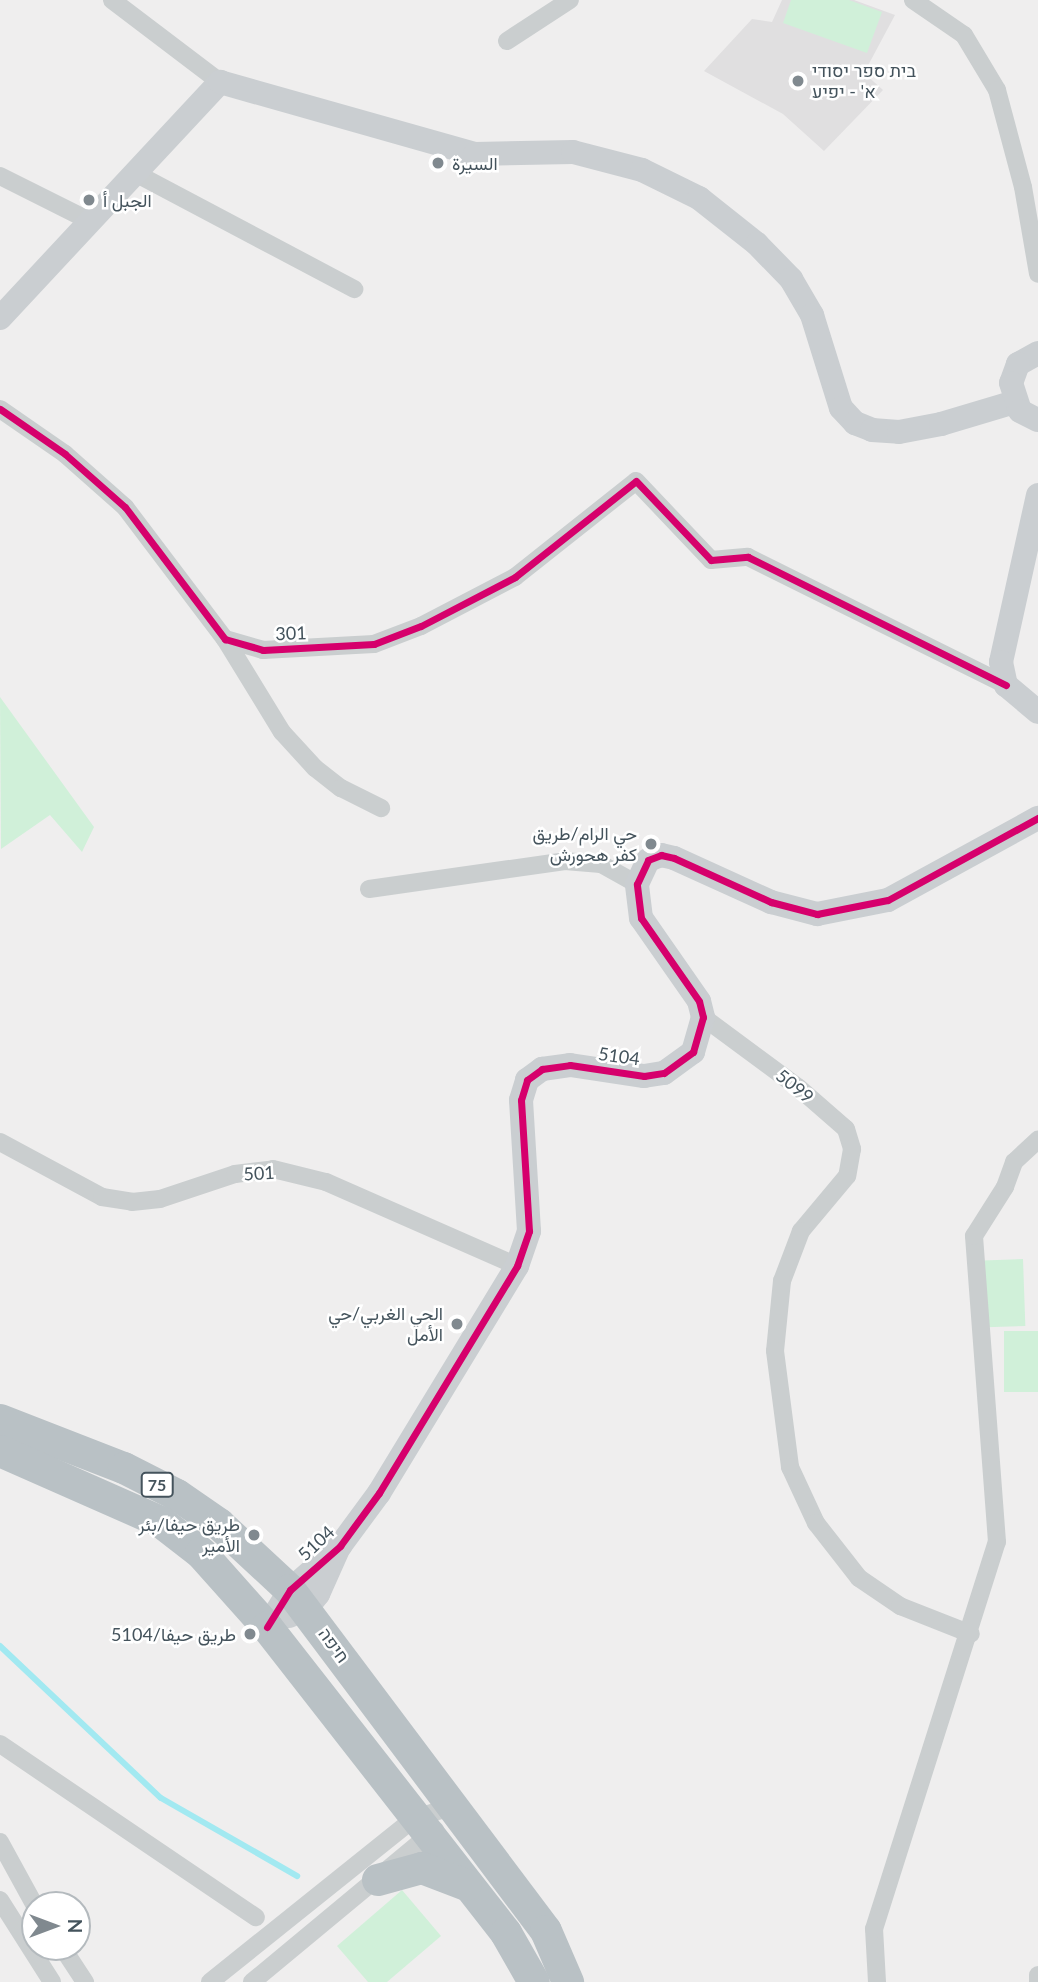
<!DOCTYPE html>
<html>
<head>
<meta charset="utf-8">
<style>
	body { margin:0 }
	#map { position:relative; width:1038px; height:1982px; overflow:hidden; background:#efeeee; font-family:Lato,Vazirmatn,Heebo,sans-serif }
	div>[style] { position:absolute }
	[style*='--x'] { left:calc(var(--x)*1px); top:calc(var(--y)*1px); width:calc(var(--w)*1px); rotate:calc(var(--a)*1deg) }
	.education>* { inset:0; background:#e0dfe0 }
	.green>* { inset:0; background:#d0f0d9; transform-origin:0 0 }
	.stream>* { height:6px; margin:-3px; padding:0 3px; transform-origin:3px; border-radius:3px; background:#a2e9f1 }
	.street>* { height:18px; margin:-9px; padding:0 9px; transform-origin:9px; border-radius:9px; background:#cacecf }
	.secondary>* { height:24px; margin:-12px; padding:0 12px; transform-origin:12px; border-radius:12px; background:#caced1 }
	.highway>* { height:32px; margin:-16px; padding:0 16px; transform-origin:16px; border-radius:16px; background:#b9c1c5 }
	.cycleway>* { height:7px; margin:-3.5px; padding:0 3.5px; transform-origin:3.5px; border-radius:3.5px; background:#d6006c }
	.dots>* { width:19px; height:19px; translate:-50% -50%; box-sizing:border-box; border:4px solid #fff; border-radius:50% }
	span { translate:-50% -50%; white-space:nowrap; text-align:center; line-height:1.15; -webkit-text-stroke:5px #fff; paint-order:stroke }
	.shield-label span { padding:2px 5px; background:#fff; border:2px solid; border-radius:5px; -webkit-text-stroke-width:0 }
	.shield-label { font-size:16px; color:#44535c; font-weight:700 }
	.poi-label { font-size:18px; color:#44535c }
	.left { translate:0 -50%; text-align:left }
	.right { translate:-100% -50%; text-align:right }
	.street-label { font-size:18px; color:#44535c }
	.north { position:absolute; left:21px; top:1891px; width:70px; height:70px; box-sizing:border-box; background:#fff; border:2px solid #b4babe; border-radius:50%; rotate:90deg; font-size:19px; font-weight:700; line-height:28px; text-align:center; color:#44535c }
	.north::after { content:''; display:block; margin:auto; width:24px; height:32px; background:#80898f; clip-path:polygon(50% 0,100% 100%,50% 72%,0 100%) }
</style>
</head>
<body>
<div id="map">
	<div class="education">
		<div style="clip-path:polygon(782px 0,854px 0,895px 15px,864px 73px,883px 90px,824px 151px,783px 114px,704px 71px,752px 19px,772px 22px)"></div>
	</div>
	<div class="green">
		<div style="clip-path:polygon(791px 0,849px 0,882px 12px,867px 53px,783px 23px)"></div>
		<div style="clip-path:polygon(0 697px,94px 827px,82px 852px,50px 815px,1px 849px)"></div>
		<div style="left:1023px;top:1259px;width:67px;height:40px;rotate:88deg"></div>
		<div style="left:1038px;top:1331px;width:61px;height:34px;rotate:90deg"></div>
		<div style="clip-path:polygon(402px 1890px,441px 1936px,387px 1982px,368px 1982px,337px 1946px)"></div>
	</div>
	<div class="stream">
		<div style="--x:0;--y:1646;--w:221;--a:43.4"></div>
		<div style="--x:161;--y:1798;--w:157;--a:29.8"></div>
	</div>
	<div class="street">
		<div style="--x:112;--y:0;--w:136;--a:37.2"></div>
		<div style="--x:913;--y:0;--w:62;--a:34.5"></div>
		<div style="--x:964;--y:35;--w:64;--a:59"></div>
		<div style="--x:997;--y:90;--w:100;--a:75"></div>
		<div style="--x:1023;--y:187;--w:88;--a:80.2"></div>
		<div style="--x:507;--y:41;--w:75;--a:-33.1"></div>
		<div style="--x:137;--y:174;--w:246;--a:27.9"></div>
		<div style="--x:0;--y:176;--w:103;--a:26.6"></div>
		<div style="--x:0;--y:409;--w:79;--a:34.7"></div>
		<div style="--x:65;--y:454;--w:80;--a:41.5"></div>
		<div style="--x:125;--y:507;--w:166;--a:52.9"></div>
		<div style="--x:225;--y:639;--w:40;--a:16"></div>
		<div style="--x:263;--y:650;--w:111;--a:-3.1"></div>
		<div style="--x:374;--y:644;--w:50;--a:-21"></div>
		<div style="--x:421;--y:626;--w:106;--a:-27.5"></div>
		<div style="--x:515;--y:577;--w:154;--a:-38.4"></div>
		<div style="--x:636;--y:481;--w:109;--a:46.5"></div>
		<div style="--x:711;--y:560;--w:37;--a:-5"></div>
		<div style="--x:748;--y:557;--w:288;--a:26.4"></div>
		<div style="--x:225;--y:639;--w:109;--a:58.5"></div>
		<div style="--x:282;--y:732;--w:49;--a:47.5"></div>
		<div style="--x:315;--y:768;--w:33;--a:38"></div>
		<div style="--x:341;--y:788;--w:45;--a:26.6"></div>
		<div style="--x:369;--y:889;--w:198;--a:-8.1"></div>
		<div style="--x:565;--y:861;--w:36;--a:5"></div>
		<div style="--x:601;--y:864;--w:41;--a:29.1"></div>
		<div style="--x:703;--y:1017;--w:119;--a:36.5"></div>
		<div style="--x:799;--y:1088;--w:62;--a:41.1"></div>
		<div style="--x:846;--y:1129;--w:21;--a:73"></div>
		<div style="--x:852;--y:1149;--w:27;--a:100"></div>
		<div style="--x:847;--y:1176;--w:72;--a:129.9"></div>
		<div style="--x:801;--y:1231;--w:53;--a:110.8"></div>
		<div style="--x:782;--y:1281;--w:70;--a:95.7"></div>
		<div style="--x:775;--y:1351;--w:117;--a:82.6"></div>
		<div style="--x:790;--y:1467;--w:62;--a:65.1"></div>
		<div style="--x:816;--y:1523;--w:70;--a:52"></div>
		<div style="--x:859;--y:1578;--w:50;--a:34.3"></div>
		<div style="--x:900;--y:1606;--w:76;--a:21.5"></div>
		<div style="--x:0;--y:1142;--w:116;--a:28.3"></div>
		<div style="--x:102;--y:1197;--w:30;--a:9"></div>
		<div style="--x:132;--y:1202;--w:28;--a:-6"></div>
		<div style="--x:160;--y:1199;--w:79;--a:-18.4"></div>
		<div style="--x:235;--y:1174;--w:38;--a:-7"></div>
		<div style="--x:273;--y:1169;--w:55;--a:13.8"></div>
		<div style="--x:326;--y:1182;--w:209;--a:23.7"></div>
		<div style="--x:0;--y:1744;--w:309;--a:34.1"></div>
		<div style="--x:0;--y:1842;--w:73;--a:61.3"></div>
		<div style="--x:0;--y:1900;--w:97;--a:57.6"></div>
		<div style="--x:62;--y:1947;--w:42;--a:56.7"></div>
		<div style="--x:210;--y:1982;--w:263;--a:-38.7"></div>
		<div style="--x:415;--y:1818;--w:39;--a:-17"></div>
		<div style="--x:252;--y:1982;--w:238;--a:-39.7"></div>
		<div style="--x:877;--y:1982;--w:53;--a:-93.2"></div>
		<div style="--x:874;--y:1929;--w:406;--a:-72.4"></div>
		<div style="--x:997;--y:1542;--w:307;--a:-94.3"></div>
		<div style="--x:974;--y:1236;--w:58;--a:-57.7"></div>
		<div style="--x:1005;--y:1187;--w:27;--a:-70"></div>
		<div style="--x:1014;--y:1162;--w:33;--a:-43"></div>
		<div style="--x:1038;--y:1982;--w:7;--a:-90"></div>
	</div>
	<div class="secondary">
		<div style="--x:0;--y:318;--w:323;--a:-47"></div>
		<div style="--x:220;--y:82;--w:265;--a:15.8"></div>
		<div style="--x:475;--y:154;--w:98;--a:-1.2"></div>
		<div style="--x:573;--y:152;--w:71;--a:14.6"></div>
		<div style="--x:642;--y:170;--w:64;--a:26.2"></div>
		<div style="--x:699;--y:198;--w:74;--a:38.4"></div>
		<div style="--x:757;--y:244;--w:49;--a:45.8"></div>
		<div style="--x:791;--y:279;--w:42;--a:59.7"></div>
		<div style="--x:812;--y:315;--w:97;--a:72.7"></div>
		<div style="--x:841;--y:408;--w:21;--a:47"></div>
		<div style="--x:855;--y:423;--w:18;--a:22"></div>
		<div style="--x:872;--y:430;--w:27;--a:4"></div>
		<div style="--x:899;--y:432;--w:43;--a:-10.8"></div>
		<div style="--x:941;--y:424;--w:77;--a:-16.6"></div>
		<div style="--x:1038;--y:353;--w:23;--a:151"></div>
		<div style="--x:1018;--y:364;--w:20;--a:110"></div>
		<div style="--x:1011;--y:383;--w:29;--a:72"></div>
		<div style="--x:1020;--y:411;--w:20;--a:27"></div>
		<div style="--x:1038;--y:495;--w:171;--a:102.5"></div>
		<div style="--x:1001;--y:662;--w:24;--a:78"></div>
		<div style="--x:1006;--y:685;--w:42;--a:40.2"></div>
		<div style="--x:289;--y:1616;--w:20;--a:-24"></div>
		<div style="--x:307;--y:1608;--w:18;--a:-52"></div>
		<div style="--x:318;--y:1594;--w:51;--a:-65.9"></div>
		<div style="--x:267;--y:1627;--w:44;--a:-58.1"></div>
		<div style="--x:290;--y:1590;--w:67;--a:-41.3"></div>
		<div style="--x:340;--y:1546;--w:66;--a:-53.7"></div>
		<div style="--x:379;--y:1493;--w:266;--a:-58.7"></div>
		<div style="--x:517;--y:1266;--w:37;--a:-71"></div>
		<div style="--x:529;--y:1231;--w:131;--a:-93.5"></div>
		<div style="--x:521;--y:1100;--w:21;--a:-73"></div>
		<div style="--x:527;--y:1080;--w:19;--a:-36"></div>
		<div style="--x:542;--y:1069;--w:28;--a:-8"></div>
		<div style="--x:570;--y:1065;--w:75;--a:8.5"></div>
		<div style="--x:644;--y:1076;--w:20;--a:-9"></div>
		<div style="--x:664;--y:1073;--w:36;--a:-36"></div>
		<div style="--x:693;--y:1052;--w:36;--a:-74"></div>
		<div style="--x:703;--y:1017;--w:16;--a:-104"></div>
		<div style="--x:699;--y:1001;--w:101;--a:-124.9"></div>
		<div style="--x:641;--y:918;--w:34;--a:-97"></div>
		<div style="--x:637;--y:884;--w:26;--a:-65"></div>
		<div style="--x:648;--y:860;--w:14;--a:-21"></div>
		<div style="--x:661;--y:855;--w:13;--a:13"></div>
		<div style="--x:674;--y:858;--w:107;--a:24.4"></div>
		<div style="--x:771;--y:902;--w:48;--a:14.6"></div>
		<div style="--x:817;--y:914;--w:72;--a:-11.2"></div>
		<div style="--x:888;--y:900;--w:171;--a:-28.7"></div>
	</div>
	<div class="highway">
		<div style="--x:0;--y:1420;--w:133;--a:21.2"></div>
		<div style="--x:124;--y:1468;--w:59;--a:27"></div>
		<div style="--x:177;--y:1495;--w:51;--a:34.6"></div>
		<div style="--x:219;--y:1524;--w:97;--a:42.9"></div>
		<div style="--x:290;--y:1590;--w:426;--a:53.1"></div>
		<div style="--x:546;--y:1931;--w:56;--a:66.7"></div>
		<div style="--x:0;--y:1451;--w:176;--a:23.8"></div>
		<div style="--x:161;--y:1522;--w:51;--a:37.8"></div>
		<div style="--x:201;--y:1553;--w:99;--a:48.3"></div>
		<div style="--x:267;--y:1627;--w:388;--a:52"></div>
		<div style="--x:506;--y:1933;--w:56;--a:60.3"></div>
		<div style="--x:378;--y:1880;--w:46;--a:-15.3"></div>
		<div style="--x:422;--y:1868;--w:47;--a:21.1"></div>
	</div>
	<div class="cycleway">
		<div style="--x:0;--y:409;--w:79;--a:34.7"></div>
		<div style="--x:65;--y:454;--w:80;--a:41.5"></div>
		<div style="--x:125;--y:507;--w:166;--a:52.9"></div>
		<div style="--x:225;--y:639;--w:40;--a:16"></div>
		<div style="--x:263;--y:650;--w:111;--a:-3.1"></div>
		<div style="--x:374;--y:644;--w:50;--a:-21"></div>
		<div style="--x:421;--y:626;--w:106;--a:-27.5"></div>
		<div style="--x:515;--y:577;--w:154;--a:-38.4"></div>
		<div style="--x:636;--y:481;--w:109;--a:46.5"></div>
		<div style="--x:711;--y:560;--w:37;--a:-5"></div>
		<div style="--x:748;--y:557;--w:288;--a:26.4"></div>
		<div style="--x:267;--y:1627;--w:44;--a:-58.1"></div>
		<div style="--x:290;--y:1590;--w:67;--a:-41.3"></div>
		<div style="--x:340;--y:1546;--w:66;--a:-53.7"></div>
		<div style="--x:379;--y:1493;--w:266;--a:-58.7"></div>
		<div style="--x:517;--y:1266;--w:37;--a:-71"></div>
		<div style="--x:529;--y:1231;--w:131;--a:-93.5"></div>
		<div style="--x:521;--y:1100;--w:21;--a:-73"></div>
		<div style="--x:527;--y:1080;--w:19;--a:-36"></div>
		<div style="--x:542;--y:1069;--w:28;--a:-8"></div>
		<div style="--x:570;--y:1065;--w:75;--a:8.5"></div>
		<div style="--x:644;--y:1076;--w:20;--a:-9"></div>
		<div style="--x:664;--y:1073;--w:36;--a:-36"></div>
		<div style="--x:693;--y:1052;--w:36;--a:-74"></div>
		<div style="--x:703;--y:1017;--w:16;--a:-104"></div>
		<div style="--x:699;--y:1001;--w:101;--a:-124.9"></div>
		<div style="--x:641;--y:918;--w:34;--a:-97"></div>
		<div style="--x:637;--y:884;--w:26;--a:-65"></div>
		<div style="--x:648;--y:860;--w:14;--a:-21"></div>
		<div style="--x:661;--y:855;--w:13;--a:13"></div>
		<div style="--x:674;--y:858;--w:107;--a:24.4"></div>
		<div style="--x:771;--y:902;--w:48;--a:14.6"></div>
		<div style="--x:817;--y:914;--w:72;--a:-11.2"></div>
		<div style="--x:888;--y:900;--w:171;--a:-28.7"></div>
	</div>
	<div class="dots">
		<div style="left:798px;top:81px;background:#80898f"></div>
		<div style="left:438px;top:163px;background:#80898f"></div>
		<div style="left:89px;top:200px;background:#80898f"></div>
		<div style="left:651px;top:844px;background:#80898f"></div>
		<div style="left:457px;top:1324px;background:#80898f"></div>
		<div style="left:254px;top:1535px;background:#80898f"></div>
		<div style="left:250px;top:1634px;background:#80898f"></div>
	</div>
	<div class="shield-label">
		<span style="left:157px;top:1485px">75</span>
	</div>
	<div class="poi-label">
		<span class="left" style="left:812px;top:81px">בית ספר יסודי<br>א' - יפיע</span>
		<span class="left" style="left:452px;top:163px">السيرة</span>
		<span class="left" style="left:103px;top:200px">الجبل أ</span>
		<span class="right" style="left:637px;top:844px">حي الرام/طريق<br>كفر هحورش</span>
		<span class="right" style="left:443px;top:1324px">الحي الغربي/حي<br>الأمل</span>
		<span class="right" style="left:240px;top:1535px">طريق حيفا/بئر<br>الأمير</span>
		<span class="right" style="left:236px;top:1634px">طريق حيفا/5104</span>
	</div>
	<div class="street-label">
		<span style="left:291px;top:633px;rotate:-2deg">301</span>
		<span style="left:619px;top:1056px;rotate:8deg">5104</span>
		<span style="left:795px;top:1086px;rotate:39deg">5099</span>
		<span style="left:259px;top:1173px;rotate:-3deg">501</span>
		<span style="left:316px;top:1543px;rotate:-43deg">5104</span>
		<span style="left:334px;top:1645px;rotate:54deg">חיפה</span>
	</div>
	<div class="north">N</div>
</div>
</body>
</html>
